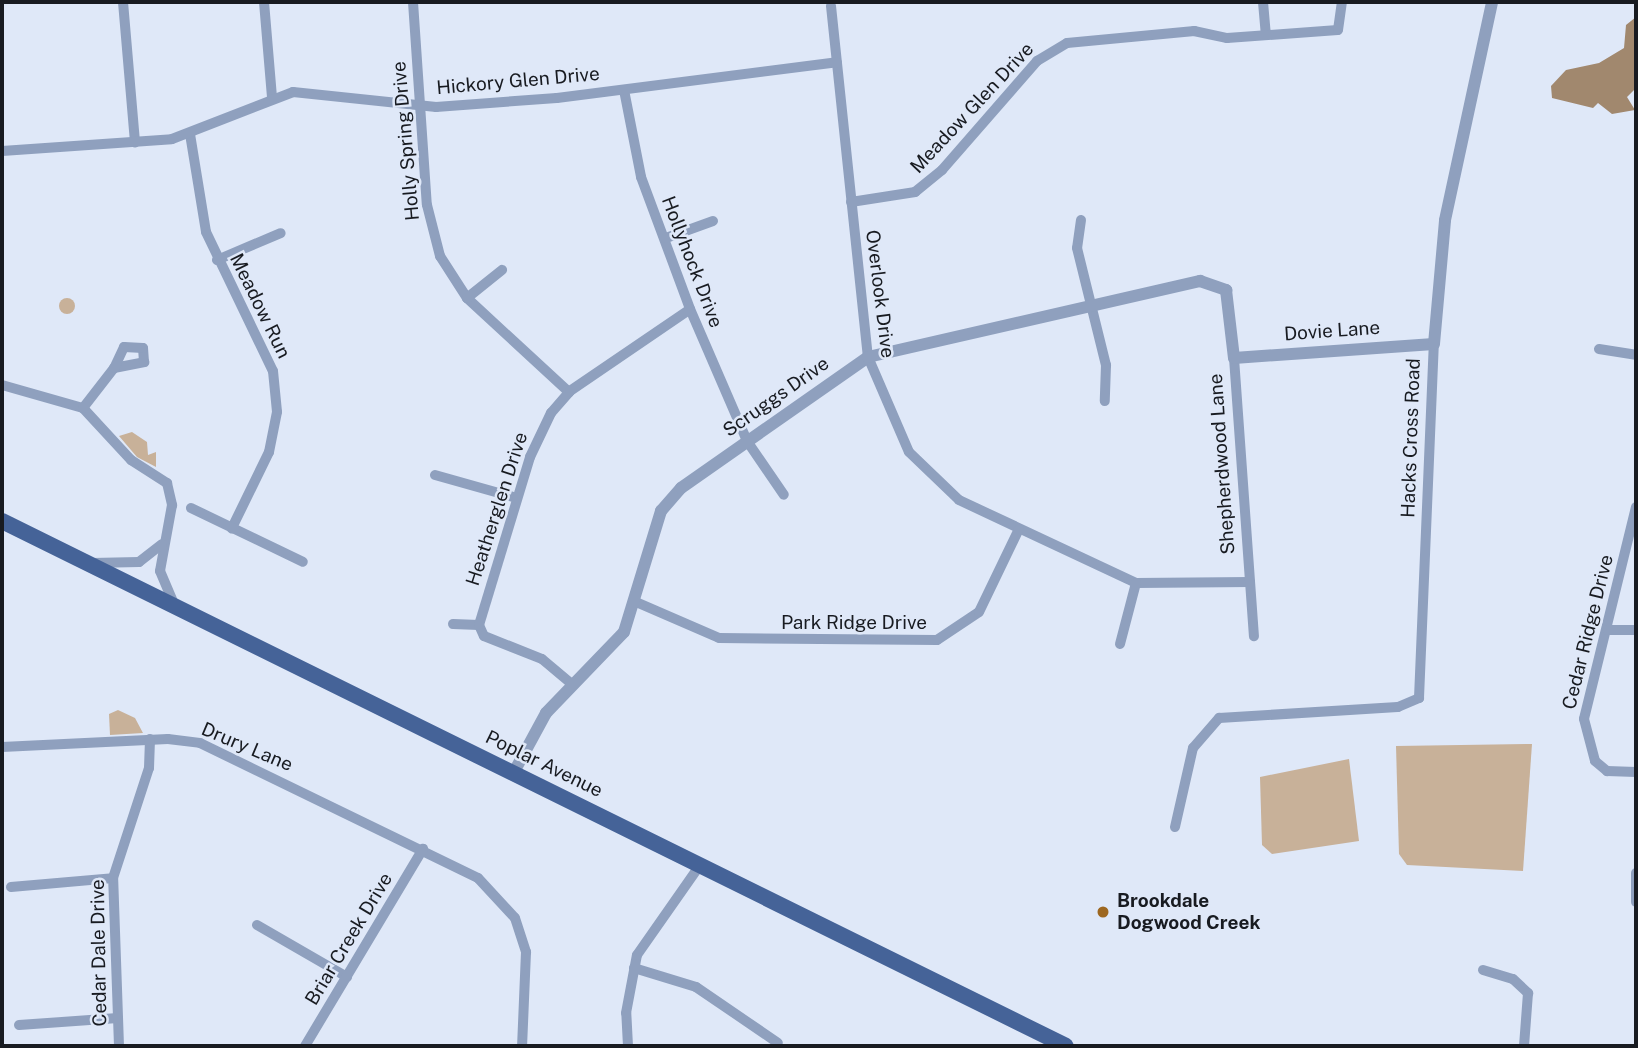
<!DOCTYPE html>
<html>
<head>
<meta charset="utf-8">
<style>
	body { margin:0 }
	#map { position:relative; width:1638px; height:1048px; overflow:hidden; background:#dfe8f8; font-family:"Public Sans",sans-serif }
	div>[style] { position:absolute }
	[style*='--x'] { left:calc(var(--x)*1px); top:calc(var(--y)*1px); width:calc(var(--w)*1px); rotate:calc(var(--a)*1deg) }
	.green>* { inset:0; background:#c8b199 }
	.round { border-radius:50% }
	.water>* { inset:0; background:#a1886e }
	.minor>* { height:10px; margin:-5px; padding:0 5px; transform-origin:5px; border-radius:5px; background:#8fa0be }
	.tertiary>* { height:12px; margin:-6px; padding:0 6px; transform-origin:6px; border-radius:6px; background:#8fa0be }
	.primary>* { height:16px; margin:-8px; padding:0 8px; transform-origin:8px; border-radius:8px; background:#456398 }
	.dots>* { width:19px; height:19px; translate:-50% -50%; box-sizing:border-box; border:4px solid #dfe8f8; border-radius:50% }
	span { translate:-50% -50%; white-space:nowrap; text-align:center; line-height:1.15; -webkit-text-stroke:5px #dfe8f8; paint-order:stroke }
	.street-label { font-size:19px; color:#181b21 }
	.poi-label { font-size:19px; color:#181b21; font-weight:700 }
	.left { translate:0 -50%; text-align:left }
	.frame { position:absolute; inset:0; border:4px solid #181b21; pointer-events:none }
</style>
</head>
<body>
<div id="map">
	<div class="green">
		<div class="round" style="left:59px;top:298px;width:16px;height:16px"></div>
		<div style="clip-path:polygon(132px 432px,147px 442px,148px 455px,156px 452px,156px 467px,137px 457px,119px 436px)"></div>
		<div style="clip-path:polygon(118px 710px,135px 718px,143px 733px,110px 735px,109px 714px)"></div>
		<div style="clip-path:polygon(1532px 744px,1523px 871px,1407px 865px,1399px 854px,1396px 746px)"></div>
		<div style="clip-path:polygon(1349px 759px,1359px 841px,1272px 854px,1262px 845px,1260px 777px)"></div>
	</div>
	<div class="water">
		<div style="clip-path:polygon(1636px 17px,1636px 88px,1627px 97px,1635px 110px,1612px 114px,1598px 103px,1593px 108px,1552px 98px,1551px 86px,1566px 70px,1599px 63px,1624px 48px,1626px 25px)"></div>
	</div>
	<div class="minor">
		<div style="--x:123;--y:2;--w:141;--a:85.1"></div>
		<div style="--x:264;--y:2;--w:96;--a:85.2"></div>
		<div style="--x:413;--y:2;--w:203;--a:86.1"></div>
		<div style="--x:427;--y:205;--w:53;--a:75.7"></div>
		<div style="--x:440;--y:256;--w:50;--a:57.3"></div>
		<div style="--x:467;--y:298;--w:139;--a:42.7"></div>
		<div style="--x:1263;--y:2;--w:33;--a:85"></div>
		<div style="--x:831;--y:6;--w:353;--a:84"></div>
		<div style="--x:868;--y:357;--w:103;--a:66.7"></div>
		<div style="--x:909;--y:452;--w:69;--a:43.8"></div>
		<div style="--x:959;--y:500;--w:195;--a:25.1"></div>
		<div style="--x:1136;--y:583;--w:114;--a:-0.5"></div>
		<div style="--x:624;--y:90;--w:89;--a:78.9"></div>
		<div style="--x:641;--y:177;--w:141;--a:69.6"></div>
		<div style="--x:690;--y:309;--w:144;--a:66.6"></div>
		<div style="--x:747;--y:441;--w:65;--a:55.6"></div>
		<div style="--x:190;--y:134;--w:99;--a:80.7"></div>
		<div style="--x:206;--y:232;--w:154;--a:64.3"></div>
		<div style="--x:273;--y:371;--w:41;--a:84.4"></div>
		<div style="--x:277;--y:412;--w:41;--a:101.3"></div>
		<div style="--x:269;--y:452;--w:85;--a:116"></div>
		<div style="--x:2;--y:151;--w:170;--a:-4"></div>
		<div style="--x:172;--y:139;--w:130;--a:-21.2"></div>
		<div style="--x:293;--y:92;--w:144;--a:6"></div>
		<div style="--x:436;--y:107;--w:121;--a:-4.3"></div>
		<div style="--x:557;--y:98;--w:282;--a:-7.3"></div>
		<div style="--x:851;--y:202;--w:65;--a:-8.9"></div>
		<div style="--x:915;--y:192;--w:35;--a:-39"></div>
		<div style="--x:942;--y:170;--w:145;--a:-48.9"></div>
		<div style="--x:1037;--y:61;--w:35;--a:-31"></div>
		<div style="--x:1067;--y:43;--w:128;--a:-5.4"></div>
		<div style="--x:1194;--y:31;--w:34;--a:12"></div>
		<div style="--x:1227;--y:38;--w:111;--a:-4.1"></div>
		<div style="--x:1338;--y:30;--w:28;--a:-82"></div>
		<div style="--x:1081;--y:220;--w:28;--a:98"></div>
		<div style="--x:1077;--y:248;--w:121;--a:76.1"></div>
		<div style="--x:1106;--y:365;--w:36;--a:92"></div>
		<div style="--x:666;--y:238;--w:50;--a:-19.9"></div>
		<div style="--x:217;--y:260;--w:69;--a:-22.9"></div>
		<div style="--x:467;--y:298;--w:45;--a:-38.7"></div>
		<div style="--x:1599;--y:349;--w:37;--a:9"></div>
		<div style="--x:1234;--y:358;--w:279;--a:85.9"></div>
		<div style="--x:2;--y:385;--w:84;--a:15.9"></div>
		<div style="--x:83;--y:408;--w:71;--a:47.3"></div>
		<div style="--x:131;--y:460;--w:43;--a:32.6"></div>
		<div style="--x:167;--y:483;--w:23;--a:77"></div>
		<div style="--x:172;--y:505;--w:67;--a:100.3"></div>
		<div style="--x:160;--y:571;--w:38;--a:67"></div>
		<div style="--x:83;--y:408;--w:51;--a:-52.2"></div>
		<div style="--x:114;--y:368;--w:31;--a:-11"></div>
		<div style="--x:144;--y:362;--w:14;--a:-94"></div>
		<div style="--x:143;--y:348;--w:19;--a:-177"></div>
		<div style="--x:124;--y:347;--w:23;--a:115"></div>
		<div style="--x:435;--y:475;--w:85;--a:15.7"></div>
		<div style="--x:1636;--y:507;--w:218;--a:103.8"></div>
		<div style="--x:1584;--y:719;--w:43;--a:75.3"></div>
		<div style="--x:1595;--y:761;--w:16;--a:40"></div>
		<div style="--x:1607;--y:771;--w:29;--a:2"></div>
		<div style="--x:191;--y:508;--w:124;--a:25.7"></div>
		<div style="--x:92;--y:563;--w:47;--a:-1.2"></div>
		<div style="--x:139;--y:562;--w:29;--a:-38"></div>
		<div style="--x:636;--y:602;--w:90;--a:23.4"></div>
		<div style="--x:719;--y:638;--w:218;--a:0.5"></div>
		<div style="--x:937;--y:640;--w:50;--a:-33.7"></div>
		<div style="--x:979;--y:612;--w:92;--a:-64.3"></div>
		<div style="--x:453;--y:624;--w:26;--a:2"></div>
		<div style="--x:479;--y:625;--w:12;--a:66"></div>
		<div style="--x:484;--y:636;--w:62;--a:21.6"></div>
		<div style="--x:542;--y:659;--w:40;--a:40"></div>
		<div style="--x:479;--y:625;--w:176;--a:-73.1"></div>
		<div style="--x:530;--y:457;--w:49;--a:-64.5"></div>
		<div style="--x:551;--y:413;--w:29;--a:-49"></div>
		<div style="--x:570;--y:391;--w:145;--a:-34.3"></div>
		<div style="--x:1607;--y:630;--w:29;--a:0"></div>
		<div style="--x:1120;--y:644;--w:63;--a:-75.3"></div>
		<div style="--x:2;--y:747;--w:166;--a:-2.8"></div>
		<div style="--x:168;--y:739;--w:32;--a:7"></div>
		<div style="--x:200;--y:743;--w:309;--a:25.9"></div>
		<div style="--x:478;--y:878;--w:54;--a:47.2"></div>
		<div style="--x:515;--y:918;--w:36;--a:72"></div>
		<div style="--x:526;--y:952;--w:94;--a:92.4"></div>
		<div style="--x:1175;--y:827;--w:81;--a:-77.2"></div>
		<div style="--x:1193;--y:748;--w:40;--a:-49"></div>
		<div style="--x:1219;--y:718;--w:179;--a:-3.5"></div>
		<div style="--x:1398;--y:707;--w:23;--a:-23"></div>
		<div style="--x:1419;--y:698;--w:354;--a:-87.6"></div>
		<div style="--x:1636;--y:873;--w:29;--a:90"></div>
		<div style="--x:11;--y:887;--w:102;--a:-5"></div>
		<div style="--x:257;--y:925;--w:104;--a:30"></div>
		<div style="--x:634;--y:968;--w:65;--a:17"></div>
		<div style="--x:696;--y:987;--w:99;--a:34.3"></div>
		<div style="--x:1483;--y:970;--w:31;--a:17"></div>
		<div style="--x:1513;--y:979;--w:21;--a:43"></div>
		<div style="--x:1528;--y:993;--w:53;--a:94.3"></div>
		<div style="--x:19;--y:1025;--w:99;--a:-4"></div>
		<div style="--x:119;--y:1046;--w:168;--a:-92"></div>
		<div style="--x:113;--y:878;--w:116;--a:-71.9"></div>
		<div style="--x:149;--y:768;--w:29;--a:-88"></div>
		<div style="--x:305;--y:1046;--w:230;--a:-59.1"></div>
		<div style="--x:628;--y:1046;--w:33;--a:-93"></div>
		<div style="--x:626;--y:1013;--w:59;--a:-79.3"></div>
		<div style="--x:637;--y:955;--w:110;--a:-55"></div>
	</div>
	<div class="tertiary">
		<div style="--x:514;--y:772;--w:67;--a:-61.5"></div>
		<div style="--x:546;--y:713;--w:112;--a:-46.1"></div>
		<div style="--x:624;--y:632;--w:127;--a:-73"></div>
		<div style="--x:661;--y:511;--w:30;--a:-49"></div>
		<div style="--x:681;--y:488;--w:228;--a:-35"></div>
		<div style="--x:868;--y:357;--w:341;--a:-12.9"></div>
		<div style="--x:1200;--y:281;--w:28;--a:19"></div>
		<div style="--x:1226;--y:290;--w:68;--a:83.3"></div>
		<div style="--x:1234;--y:358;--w:200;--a:-4"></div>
		<div style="--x:1434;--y:344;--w:124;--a:-84.9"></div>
		<div style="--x:1445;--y:220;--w:223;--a:-77.8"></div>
	</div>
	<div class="primary">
		<div style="--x:2;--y:521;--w:1186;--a:26.26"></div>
	</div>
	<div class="dots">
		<div style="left:1103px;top:912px;background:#9d6720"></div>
	</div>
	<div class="street-label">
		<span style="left:518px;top:81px;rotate:-5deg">Hickory Glen Drive</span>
		<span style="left:972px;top:108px;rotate:-47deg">Meadow Glen Drive</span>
		<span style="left:406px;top:141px;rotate:-95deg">Holly Spring Drive</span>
		<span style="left:692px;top:262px;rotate:69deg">Hollyhock Drive</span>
		<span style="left:880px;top:294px;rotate:83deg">Overlook Drive</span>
		<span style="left:260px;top:306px;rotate:64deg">Meadow Run</span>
		<span style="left:1332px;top:331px;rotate:-4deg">Dovie Lane</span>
		<span style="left:776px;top:397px;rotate:-35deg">Scruggs Drive</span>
		<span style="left:1411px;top:438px;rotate:-88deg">Hacks Cross Road</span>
		<span style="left:1222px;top:464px;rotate:-94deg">Shepherdwood Lane</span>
		<span style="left:497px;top:509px;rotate:-72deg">Heatherglen Drive</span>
		<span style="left:854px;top:623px">Park Ridge Drive</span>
		<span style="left:1588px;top:632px;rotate:-76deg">Cedar Ridge Drive</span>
		<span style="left:247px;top:747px;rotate:23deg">Drury Lane</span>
		<span style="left:544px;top:764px;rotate:26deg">Poplar Avenue</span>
		<span style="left:349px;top:939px;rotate:-59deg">Briar Creek Drive</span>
		<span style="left:99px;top:953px;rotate:-91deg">Cedar Dale Drive</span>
	</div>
	<div class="poi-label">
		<span class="left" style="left:1117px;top:912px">Brookdale<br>Dogwood Creek</span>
	</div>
	<div class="frame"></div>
</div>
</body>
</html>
